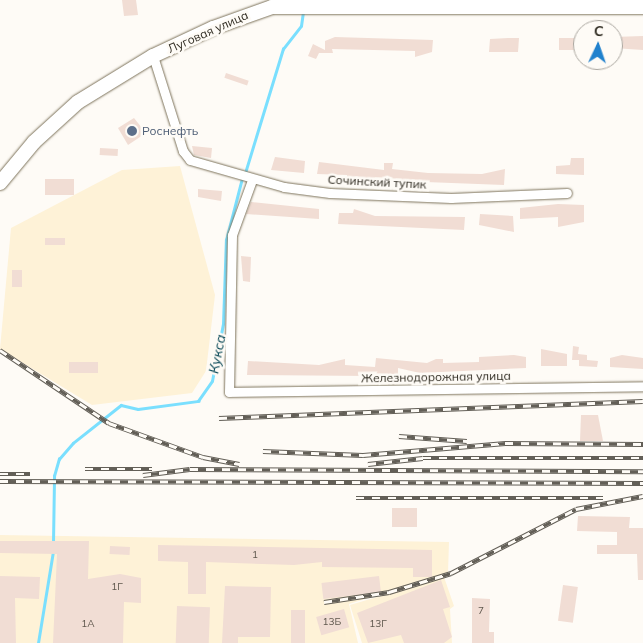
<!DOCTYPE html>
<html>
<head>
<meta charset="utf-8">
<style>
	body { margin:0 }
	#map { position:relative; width:643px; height:643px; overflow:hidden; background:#fefbf6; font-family:Mulish,sans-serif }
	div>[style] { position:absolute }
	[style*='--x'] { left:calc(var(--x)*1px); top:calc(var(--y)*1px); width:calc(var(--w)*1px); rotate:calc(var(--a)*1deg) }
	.built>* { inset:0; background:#fef2d7 }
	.stream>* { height:2.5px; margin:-1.25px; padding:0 1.25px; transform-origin:1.25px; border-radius:1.25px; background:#7adffe }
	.building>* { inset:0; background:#f1ddd4; transform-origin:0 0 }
	.roads { filter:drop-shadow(0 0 1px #7e745c) drop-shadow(0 0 1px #7e745c) }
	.minor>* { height:9px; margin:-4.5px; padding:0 4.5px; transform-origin:4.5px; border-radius:4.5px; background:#fff }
	.primary>* { height:14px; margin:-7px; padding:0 7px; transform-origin:7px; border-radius:7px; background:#fff }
	.rail>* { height:4.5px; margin-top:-2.25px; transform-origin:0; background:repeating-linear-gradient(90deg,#fefbf6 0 8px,#635f57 0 16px); box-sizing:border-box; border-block:1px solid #635f57 }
	.dots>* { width:14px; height:14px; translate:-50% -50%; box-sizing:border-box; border:2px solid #fefbf6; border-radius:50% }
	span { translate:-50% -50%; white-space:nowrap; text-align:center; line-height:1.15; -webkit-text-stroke:5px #fefbf6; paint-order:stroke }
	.number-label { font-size:10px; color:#5f574d }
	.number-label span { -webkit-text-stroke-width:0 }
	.street-label { font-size:12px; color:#2e2a20 }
	.service-label { font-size:12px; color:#4e5e75 }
	.left { translate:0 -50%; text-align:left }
	.water-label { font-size:14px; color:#064655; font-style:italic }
	.north { position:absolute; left:573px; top:20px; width:50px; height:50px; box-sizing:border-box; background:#fefbf6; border:1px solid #aba7a0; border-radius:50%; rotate:3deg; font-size:14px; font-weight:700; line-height:20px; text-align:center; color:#2e2a20 }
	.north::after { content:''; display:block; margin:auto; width:18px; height:22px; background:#2081cd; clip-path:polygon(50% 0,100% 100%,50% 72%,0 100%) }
</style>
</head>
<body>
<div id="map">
	<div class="built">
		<div style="clip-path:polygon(180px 166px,215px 295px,206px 371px,192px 393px,92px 405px,0 349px,11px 228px,122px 170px)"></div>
		<div style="clip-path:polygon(0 535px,449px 542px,448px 573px,349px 604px,358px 643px,0 643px)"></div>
		<div style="clip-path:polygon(444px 577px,454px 606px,450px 609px,452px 643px,362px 643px,350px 605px)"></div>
	</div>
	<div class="stream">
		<div style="--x:245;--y:173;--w:130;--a:-73"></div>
		<div style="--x:283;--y:49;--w:29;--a:-52"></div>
		<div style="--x:301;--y:26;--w:15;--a:-82"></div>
		<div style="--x:53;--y:543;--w:67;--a:-89.1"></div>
		<div style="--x:54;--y:476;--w:18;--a:-74"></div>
		<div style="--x:59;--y:459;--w:21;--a:-49"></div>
		<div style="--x:73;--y:443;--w:61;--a:-38.4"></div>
		<div style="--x:121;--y:405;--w:17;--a:13"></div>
		<div style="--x:138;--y:409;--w:61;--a:-7.6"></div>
		<div style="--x:198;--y:401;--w:24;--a:-55"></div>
		<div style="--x:212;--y:381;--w:58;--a:-79.1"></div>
		<div style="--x:223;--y:324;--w:84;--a:-88"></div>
		<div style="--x:226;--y:240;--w:64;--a:-75.5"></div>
		<div style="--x:38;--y:643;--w:93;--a:-80.7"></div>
	</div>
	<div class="building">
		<div style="clip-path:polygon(122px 0,136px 0,138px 15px,124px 16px)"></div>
		<div style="clip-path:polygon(643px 36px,643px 50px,613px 48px,613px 37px)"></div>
		<div style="clip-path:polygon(335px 37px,433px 40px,432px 52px,415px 57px,415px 51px,332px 49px,333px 53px,319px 53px,316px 59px,308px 56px,313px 44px,325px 50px,325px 41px)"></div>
		<div style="clip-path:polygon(508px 38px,519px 38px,518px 52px,489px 52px,490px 39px)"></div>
		<div style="left:559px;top:38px;width:24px;height:12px"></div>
		<div style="left:226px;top:73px;width:24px;height:5px;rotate:19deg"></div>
		<div style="clip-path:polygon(134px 118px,146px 133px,128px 145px,118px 128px)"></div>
		<div style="clip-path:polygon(192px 146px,212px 148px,211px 158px,194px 155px)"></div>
		<div style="left:100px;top:148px;width:18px;height:7px;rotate:3deg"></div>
		<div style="clip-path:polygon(275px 157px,305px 161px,304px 173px,271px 170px)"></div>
		<div style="clip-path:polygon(571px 158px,584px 158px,584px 175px,556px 174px,556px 166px,570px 165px)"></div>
		<div style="clip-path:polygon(319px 162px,384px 170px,384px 163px,393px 163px,392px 169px,428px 173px,482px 174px,505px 169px,504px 185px,347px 179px,347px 175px,317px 174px)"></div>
		<div style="left:74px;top:179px;width:16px;height:29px;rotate:90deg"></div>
		<div style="clip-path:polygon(198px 189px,222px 191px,221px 201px,198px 197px)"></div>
		<div style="clip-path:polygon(251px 202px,319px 209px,319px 219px,246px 214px)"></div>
		<div style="clip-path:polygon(558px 204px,584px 205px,584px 222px,558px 227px,558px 217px,520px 219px,520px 208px)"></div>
		<div style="clip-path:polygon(354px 209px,375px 216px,465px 217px,464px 230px,338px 224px,339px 213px,353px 213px)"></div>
		<div style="clip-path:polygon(480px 214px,513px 216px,514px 232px,479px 225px)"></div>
		<div style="left:45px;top:238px;width:20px;height:7px"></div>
		<div style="clip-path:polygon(241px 256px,251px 257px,250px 282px,243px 281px)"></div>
		<div style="left:12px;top:270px;width:10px;height:17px"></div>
		<div style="clip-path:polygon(573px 346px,579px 347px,578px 354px,587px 355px,587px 360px,598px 361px,597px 367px,579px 366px,579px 360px,572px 360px)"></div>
		<div style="clip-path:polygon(541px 349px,567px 354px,567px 366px,541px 366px)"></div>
		<div style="clip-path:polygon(514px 355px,526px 357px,526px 368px,420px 373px,398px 368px,398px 375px,370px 373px,369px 376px,247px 375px,248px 361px,319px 365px,345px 359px,345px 365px,375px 367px,376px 358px,427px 363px,436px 359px,443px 359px,443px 363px,479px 362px,479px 357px)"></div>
		<div style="clip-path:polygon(622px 355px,643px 358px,643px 369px,610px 367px,610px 358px)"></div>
		<div style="left:69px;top:362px;width:29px;height:11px"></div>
		<div style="clip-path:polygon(581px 415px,598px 415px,603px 441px,580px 441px)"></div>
		<div style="left:392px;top:508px;width:25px;height:19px"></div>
		<div style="clip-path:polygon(578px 516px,630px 517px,629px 528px,643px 528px,643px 580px,638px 580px,637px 554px,597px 554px,597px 545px,617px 545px,617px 532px,577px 531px)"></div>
		<div style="clip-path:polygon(0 541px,89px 541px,88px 579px,120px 574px,141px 578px,141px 603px,124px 602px,123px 643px,53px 643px,57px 554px,0 553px)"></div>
		<div style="clip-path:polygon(158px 545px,432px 550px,432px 577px,413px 577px,413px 568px,322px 567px,322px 562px,294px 565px,206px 562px,206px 594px,188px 594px,188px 562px,158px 561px)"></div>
		<div style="left:110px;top:546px;width:20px;height:8px;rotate:3deg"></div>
		<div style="clip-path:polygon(0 576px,40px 577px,39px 599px,15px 598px,16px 643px,0 643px)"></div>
		<div style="left:379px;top:576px;width:16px;height:58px;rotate:83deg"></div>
		<div style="clip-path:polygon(441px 580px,450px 607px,443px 609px,452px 637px,444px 643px,404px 643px,401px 635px,368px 643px,357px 613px)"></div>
		<div style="left:563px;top:585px;width:15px;height:36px;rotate:8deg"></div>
		<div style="clip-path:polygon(225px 586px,271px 587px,270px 637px,238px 637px,238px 643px,222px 643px)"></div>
		<div style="clip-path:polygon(472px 598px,490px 599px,489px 632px,494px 632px,494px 643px,472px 643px)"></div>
		<div style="left:177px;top:606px;width:33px;height:37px;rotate:2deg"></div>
		<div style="left:344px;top:609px;width:19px;height:29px;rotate:74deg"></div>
		<div style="left:291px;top:610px;width:14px;height:33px"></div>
	</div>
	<div class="roads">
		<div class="minor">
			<div style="--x:153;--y:56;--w:100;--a:72.5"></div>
			<div style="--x:183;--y:151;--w:11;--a:52"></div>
			<div style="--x:190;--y:160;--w:98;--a:16"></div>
			<div style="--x:284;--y:187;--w:46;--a:7.4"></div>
			<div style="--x:330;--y:193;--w:121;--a:2.4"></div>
			<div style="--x:451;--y:198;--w:116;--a:-2.5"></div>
			<div style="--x:252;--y:180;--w:59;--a:110"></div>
			<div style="--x:232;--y:235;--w:157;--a:91.1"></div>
			<div style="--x:229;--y:392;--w:414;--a:-0.8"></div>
		</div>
		<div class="primary">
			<div style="--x:0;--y:183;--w:53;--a:-50.3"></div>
			<div style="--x:34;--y:142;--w:59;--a:-42.3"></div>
			<div style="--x:78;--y:102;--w:88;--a:-31.5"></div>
			<div style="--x:153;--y:56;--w:66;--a:-25"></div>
			<div style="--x:213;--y:28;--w:63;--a:-19.6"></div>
			<div style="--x:272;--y:7;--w:371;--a:0"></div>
		</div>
	</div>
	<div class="rail">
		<div style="--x:0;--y:350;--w:131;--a:33.8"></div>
		<div style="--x:109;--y:423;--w:100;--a:19.9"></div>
		<div style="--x:203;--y:457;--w:37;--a:11"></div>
		<div style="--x:219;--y:418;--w:424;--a:-2.3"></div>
		<div style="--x:399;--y:436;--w:68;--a:4.2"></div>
		<div style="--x:263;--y:451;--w:100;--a:2.3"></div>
		<div style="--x:363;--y:455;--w:143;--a:-4.8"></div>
		<div style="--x:505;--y:443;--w:138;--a:0.4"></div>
		<div style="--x:368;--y:464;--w:55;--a:-6.2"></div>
		<div style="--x:423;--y:458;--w:220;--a:0"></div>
		<div style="--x:85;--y:469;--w:67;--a:0"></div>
		<div style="--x:0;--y:474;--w:30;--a:0"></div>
		<div style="--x:143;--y:475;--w:47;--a:-7.3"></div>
		<div style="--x:190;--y:469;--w:453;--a:0.3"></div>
		<div style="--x:0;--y:481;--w:643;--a:0.18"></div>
		<div style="--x:356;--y:498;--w:247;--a:0"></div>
		<div style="--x:324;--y:602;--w:66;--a:-8.7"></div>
		<div style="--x:389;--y:592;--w:65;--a:-17"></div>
		<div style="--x:451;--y:573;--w:140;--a:-27.1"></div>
		<div style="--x:576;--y:509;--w:68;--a:-11"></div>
	</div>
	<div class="dots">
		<div style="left:132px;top:131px;background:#5c6f8a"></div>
	</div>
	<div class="number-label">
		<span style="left:255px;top:555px">1</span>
		<span style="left:117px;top:587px">1Г</span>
		<span style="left:481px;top:611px">7</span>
		<span style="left:332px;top:622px">13Б</span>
		<span style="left:88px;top:624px">1А</span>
		<span style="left:378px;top:624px">13Г</span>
	</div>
	<div class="street-label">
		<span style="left:208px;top:32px;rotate:-24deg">Луговая улица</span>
		<span style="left:377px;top:182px;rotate:3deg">Сочинский тупик</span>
		<span style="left:436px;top:377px;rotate:-1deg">Железнодорожная улица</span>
	</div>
	<div class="service-label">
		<span class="left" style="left:142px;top:131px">Роснефть</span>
	</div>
	<div class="water-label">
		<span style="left:217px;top:354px;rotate:-79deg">Кукса</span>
	</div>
	<div class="north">С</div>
</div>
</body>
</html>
